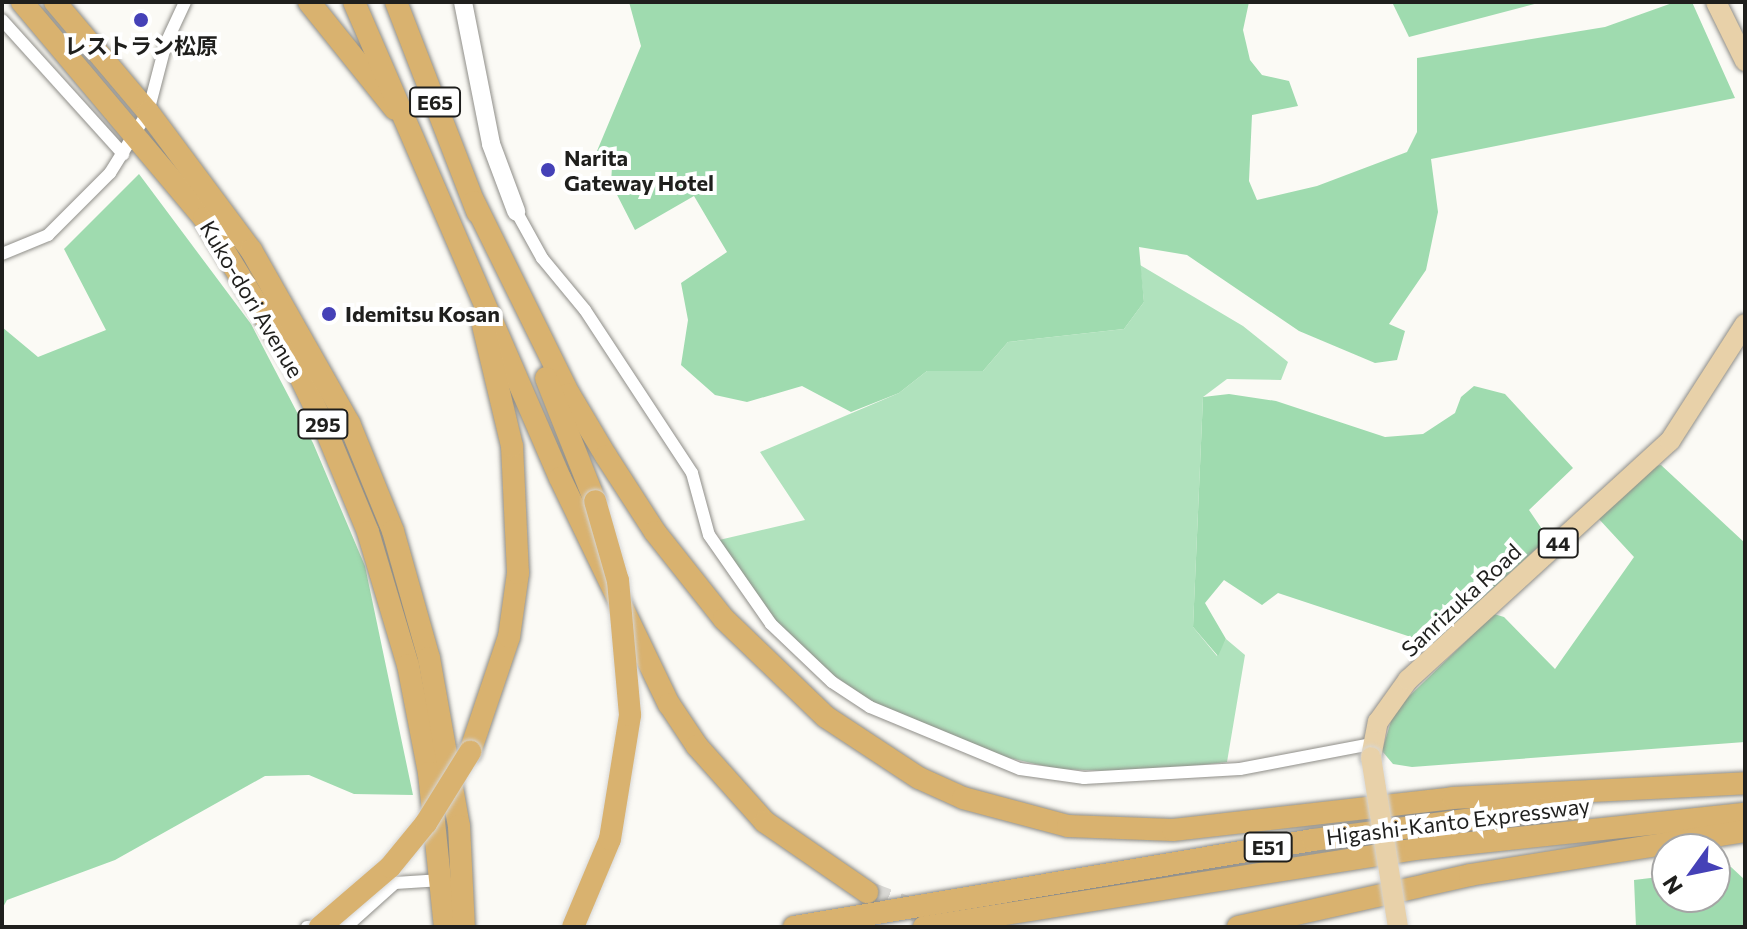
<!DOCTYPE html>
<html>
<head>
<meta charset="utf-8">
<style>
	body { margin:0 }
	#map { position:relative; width:1747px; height:929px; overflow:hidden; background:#fbfaf5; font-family:Commissioner,"Noto Sans JP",sans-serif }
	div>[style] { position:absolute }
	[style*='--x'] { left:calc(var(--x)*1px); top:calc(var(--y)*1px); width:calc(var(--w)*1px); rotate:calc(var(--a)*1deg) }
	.green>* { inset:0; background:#b0e2bd }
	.forest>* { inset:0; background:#9fdbaf }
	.highway-tunnel>* { height:22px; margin-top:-11px; transform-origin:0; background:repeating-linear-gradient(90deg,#dad9d5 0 22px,transparent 0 33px) }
	.roads { filter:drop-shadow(0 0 2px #8f8e89) drop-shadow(0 0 2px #8f8e89) }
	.street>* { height:12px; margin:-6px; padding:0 6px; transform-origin:6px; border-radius:6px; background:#fff }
	.secondary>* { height:18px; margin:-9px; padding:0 9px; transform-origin:9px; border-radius:9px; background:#fff }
	.primary>* { height:20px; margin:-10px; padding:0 10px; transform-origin:10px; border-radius:10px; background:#e8d1a9 }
	.highway>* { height:22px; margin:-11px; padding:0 11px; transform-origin:11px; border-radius:11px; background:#d9b26f }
	.bridges { filter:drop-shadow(0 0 2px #d7d7d6) drop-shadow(0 0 2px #d7d7d6) }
	.primary-bridge>* { height:20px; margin:-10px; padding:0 10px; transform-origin:10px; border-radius:10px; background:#e8d1a9 }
	.highway-bridge>* { height:22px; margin:-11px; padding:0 11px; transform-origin:11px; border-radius:11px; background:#d9b26f }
	.dots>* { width:22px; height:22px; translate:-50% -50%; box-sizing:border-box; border:4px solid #fff; border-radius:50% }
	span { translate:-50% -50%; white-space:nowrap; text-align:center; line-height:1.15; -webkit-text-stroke:8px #fff; paint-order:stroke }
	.shield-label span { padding:2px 6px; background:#fff; border:2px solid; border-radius:6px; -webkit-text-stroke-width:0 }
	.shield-label { font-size:20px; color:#1f1f1d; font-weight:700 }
	.poi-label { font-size:22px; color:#1f1f1d; font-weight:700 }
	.left { translate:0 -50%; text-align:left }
	.street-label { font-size:22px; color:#1f1f1d }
	.frame { position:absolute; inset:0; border:4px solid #1f1f1d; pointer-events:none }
	.north { position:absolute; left:1651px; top:833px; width:80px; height:80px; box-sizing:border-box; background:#fff; border:2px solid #a5a5a5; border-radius:50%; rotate:237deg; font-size:22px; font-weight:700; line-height:32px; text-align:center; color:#1f1f1d }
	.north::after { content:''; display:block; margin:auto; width:28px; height:36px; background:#4541b7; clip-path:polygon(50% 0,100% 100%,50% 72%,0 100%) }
</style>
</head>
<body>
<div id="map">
	<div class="green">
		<div style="clip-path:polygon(1140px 265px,1243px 326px,1288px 362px,1281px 380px,1227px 379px,1203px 397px,1193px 627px,1217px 656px,1226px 639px,1245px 655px,1227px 762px,1139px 772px,1057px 769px,997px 755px,872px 702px,826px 670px,772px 618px,719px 540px,805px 520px,760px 452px,899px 393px,927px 371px,983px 371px,1008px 342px,1124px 329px,1144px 302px)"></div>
	</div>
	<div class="forest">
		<div style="clip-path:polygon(629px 2px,1249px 2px,1243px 30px,1250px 60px,1262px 75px,1289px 81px,1298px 106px,1252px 115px,1249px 181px,1257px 200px,1317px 186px,1407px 152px,1417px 132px,1417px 58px,1605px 27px,1675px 2px,1692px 2px,1735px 98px,1431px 159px,1438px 212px,1426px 270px,1389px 324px,1405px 331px,1397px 360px,1375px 363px,1299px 331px,1187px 255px,1139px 247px,1144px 302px,1124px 329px,1008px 342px,983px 371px,927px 371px,899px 393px,851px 412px,802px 386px,747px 402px,715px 395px,681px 365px,688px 320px,681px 283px,727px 252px,694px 196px,635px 230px,611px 183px,612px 167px,597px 151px,641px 46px)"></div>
		<div style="clip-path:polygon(1392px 2px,1542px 2px,1409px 37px)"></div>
		<div style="clip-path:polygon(139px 174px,251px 324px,313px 443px,365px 566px,413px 795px,354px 794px,309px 775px,265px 776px,115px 860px,7px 900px,2px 909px,2px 327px,38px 357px,106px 330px,64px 249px)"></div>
		<div style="clip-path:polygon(1474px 386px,1505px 394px,1573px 468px,1529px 510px,1548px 538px,1432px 644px,1278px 593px,1262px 605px,1224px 580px,1205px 603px,1226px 639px,1218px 656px,1193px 627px,1203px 397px,1229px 394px,1276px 401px,1385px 437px,1423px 434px,1455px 413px,1461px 397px)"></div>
		<div style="clip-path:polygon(1661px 465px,1745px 543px,1745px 742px,1412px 767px,1393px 764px,1382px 751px,1394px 711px,1494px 614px,1504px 617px,1555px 669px,1634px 557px,1598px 518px,1650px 467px)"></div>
		<div style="clip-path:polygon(1731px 867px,1745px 880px,1745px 927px,1636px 927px,1634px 880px,1667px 876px,1667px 897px,1715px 897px,1715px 869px)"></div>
	</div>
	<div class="highway-tunnel">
		<div style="--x:867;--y:892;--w:53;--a:20.8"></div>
	</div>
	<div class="roads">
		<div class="street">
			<div style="--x:2;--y:20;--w:181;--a:47.9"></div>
			<div style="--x:516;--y:211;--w:54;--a:61"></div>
			<div style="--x:542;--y:258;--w:67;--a:50.4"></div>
			<div style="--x:585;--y:310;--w:195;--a:56.7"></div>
			<div style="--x:692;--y:473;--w:64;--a:74.7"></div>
			<div style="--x:709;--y:535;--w:108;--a:55.1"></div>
			<div style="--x:771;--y:624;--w:84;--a:43.6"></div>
			<div style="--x:832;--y:682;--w:45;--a:33.3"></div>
			<div style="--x:870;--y:707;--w:162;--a:22.5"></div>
			<div style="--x:1020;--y:769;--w:65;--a:8"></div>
			<div style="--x:1084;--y:778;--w:156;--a:-3.3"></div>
			<div style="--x:1240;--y:769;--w:133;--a:-10.8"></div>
			<div style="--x:2;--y:254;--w:50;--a:-22.4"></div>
			<div style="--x:48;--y:235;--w:88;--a:-45"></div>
			<div style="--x:110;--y:173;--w:72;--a:-58.1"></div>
			<div style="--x:148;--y:112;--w:71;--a:-75.4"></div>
			<div style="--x:166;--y:43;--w:45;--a:-65.1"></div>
			<div style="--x:307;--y:927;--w:40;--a:-1.4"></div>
			<div style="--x:347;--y:926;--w:64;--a:-41.9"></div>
			<div style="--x:395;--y:883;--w:47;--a:-3.7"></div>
		</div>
		<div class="secondary">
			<div style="--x:463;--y:2;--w:145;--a:78.8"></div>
			<div style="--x:491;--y:144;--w:72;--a:69.5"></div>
		</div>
		<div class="primary">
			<div style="--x:1716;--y:2;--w:66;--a:63.8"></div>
			<div style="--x:1371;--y:757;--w:36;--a:-79"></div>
			<div style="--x:1378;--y:722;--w:52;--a:-54.5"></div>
			<div style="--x:1408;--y:680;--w:355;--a:-42.4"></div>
			<div style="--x:1670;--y:441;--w:139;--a:-57.3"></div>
		</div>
		<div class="highway">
			<div style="--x:22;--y:2;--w:282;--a:49.9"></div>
			<div style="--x:204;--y:218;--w:174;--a:58.4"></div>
			<div style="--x:295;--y:366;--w:69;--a:64.2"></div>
			<div style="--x:325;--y:428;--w:113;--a:67.5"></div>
			<div style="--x:368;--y:532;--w:139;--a:73.3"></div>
			<div style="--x:408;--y:665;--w:110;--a:79"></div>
			<div style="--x:429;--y:773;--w:155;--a:84.1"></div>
			<div style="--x:55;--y:2;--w:144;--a:49.8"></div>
			<div style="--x:148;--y:112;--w:172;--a:53.3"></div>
			<div style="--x:251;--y:250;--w:199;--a:60.5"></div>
			<div style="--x:349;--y:423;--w:117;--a:67.8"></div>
			<div style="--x:393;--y:531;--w:132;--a:74.2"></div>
			<div style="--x:429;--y:658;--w:171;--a:79.9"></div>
			<div style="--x:459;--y:826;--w:101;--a:87.2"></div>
			<div style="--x:309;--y:2;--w:137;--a:51.2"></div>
			<div style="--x:354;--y:2;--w:519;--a:66.6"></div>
			<div style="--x:560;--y:478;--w:251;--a:64.3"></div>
			<div style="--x:669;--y:704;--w:50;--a:56.3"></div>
			<div style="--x:697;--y:746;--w:102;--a:48.2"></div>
			<div style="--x:765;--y:822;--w:124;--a:34.5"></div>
			<div style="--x:396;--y:2;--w:226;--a:68.8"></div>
			<div style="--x:474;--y:202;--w:214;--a:63.7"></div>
			<div style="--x:569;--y:394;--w:72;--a:59.2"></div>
			<div style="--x:606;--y:456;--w:90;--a:57.2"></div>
			<div style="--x:655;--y:532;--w:111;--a:51.6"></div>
			<div style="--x:724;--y:619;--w:141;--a:43.9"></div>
			<div style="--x:826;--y:717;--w:111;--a:33.3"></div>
			<div style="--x:919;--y:778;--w:48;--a:24.4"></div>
			<div style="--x:963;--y:798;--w:109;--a:14.9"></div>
			<div style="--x:1068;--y:826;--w:105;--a:2.2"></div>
			<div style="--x:1173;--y:830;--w:282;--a:-6.5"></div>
			<div style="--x:1453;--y:798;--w:292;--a:-2.9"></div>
			<div style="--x:546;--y:378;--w:132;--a:68.3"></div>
			<div style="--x:470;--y:752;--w:121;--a:-71.3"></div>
			<div style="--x:509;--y:637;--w:65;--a:-82"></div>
			<div style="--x:518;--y:573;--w:127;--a:-92.7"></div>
			<div style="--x:512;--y:446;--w:124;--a:-103.5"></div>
			<div style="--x:794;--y:927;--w:526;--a:-9.52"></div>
			<div style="--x:1313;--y:840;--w:268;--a:-7.5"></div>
			<div style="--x:924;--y:927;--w:497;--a:-9"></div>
			<div style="--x:1415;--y:849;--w:332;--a:-6.1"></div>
			<div style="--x:1238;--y:927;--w:238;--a:-12.6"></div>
			<div style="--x:1470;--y:875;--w:278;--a:-9.1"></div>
		</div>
	</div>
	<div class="bridges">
		<div class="primary-bridge">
			<div style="--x:1371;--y:757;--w:172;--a:81"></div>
		</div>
		<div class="highway-bridge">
			<div style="--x:320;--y:927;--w:92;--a:-40.6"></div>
			<div style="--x:390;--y:867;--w:57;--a:-50.7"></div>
			<div style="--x:426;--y:823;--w:84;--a:-58.2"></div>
			<div style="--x:573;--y:927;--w:95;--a:-67.2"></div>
			<div style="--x:610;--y:839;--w:126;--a:-80.8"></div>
			<div style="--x:630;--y:715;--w:135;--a:-95.1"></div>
			<div style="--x:618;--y:581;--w:83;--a:-106"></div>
		</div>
	</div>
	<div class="dots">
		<div style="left:141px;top:20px;background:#4541b7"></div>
		<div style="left:548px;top:170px;background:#4541b7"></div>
		<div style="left:329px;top:314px;background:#4541b7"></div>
	</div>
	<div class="shield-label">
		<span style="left:435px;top:102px">E65</span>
		<span style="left:323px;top:424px">295</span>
		<span style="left:1558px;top:543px">44</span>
		<span style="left:1268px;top:847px">E51</span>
	</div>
	<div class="poi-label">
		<span style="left:141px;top:46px">レストラン松原</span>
		<span class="left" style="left:564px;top:170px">Narita<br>Gateway Hotel</span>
		<span class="left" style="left:345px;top:314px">Idemitsu Kosan</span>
	</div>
	<div class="street-label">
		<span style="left:252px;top:299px;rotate:59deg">Kuko-dori Avenue</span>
		<span style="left:1461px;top:600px;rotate:-43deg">Sanrizuka Road</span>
		<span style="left:1458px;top:821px;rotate:-7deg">Higashi-Kanto Expressway</span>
	</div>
	<div class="frame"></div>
	<div class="north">N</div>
</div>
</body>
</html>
